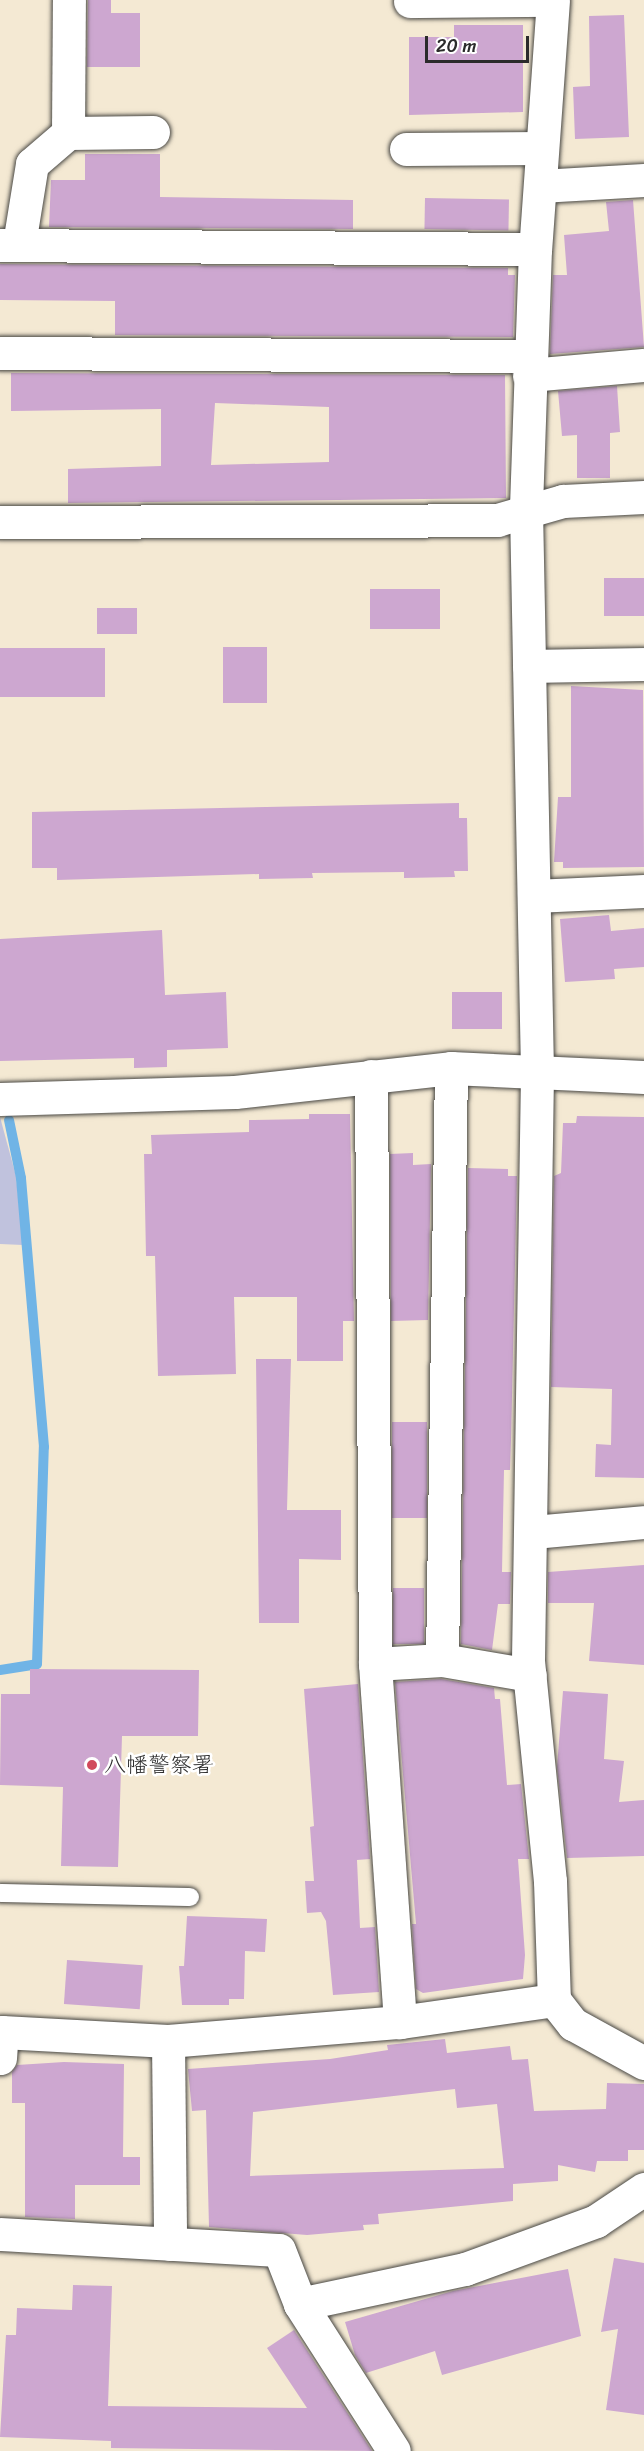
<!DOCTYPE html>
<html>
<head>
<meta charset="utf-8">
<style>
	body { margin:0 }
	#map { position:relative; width:644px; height:2451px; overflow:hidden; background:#f4e9d3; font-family:Sriracha,"Klee One",sans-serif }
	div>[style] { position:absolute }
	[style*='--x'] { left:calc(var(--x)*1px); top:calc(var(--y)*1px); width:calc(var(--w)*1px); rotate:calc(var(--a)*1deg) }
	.industrial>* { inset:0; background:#c0c2dd }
	.stream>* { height:10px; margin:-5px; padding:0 5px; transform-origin:5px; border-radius:5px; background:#70b4e6 }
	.building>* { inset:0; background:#cda7d0; transform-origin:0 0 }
	.roads { filter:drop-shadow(0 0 2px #494844) drop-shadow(0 0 2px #494844) }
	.lane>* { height:18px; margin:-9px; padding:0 9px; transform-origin:9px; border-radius:9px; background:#fff }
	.street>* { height:33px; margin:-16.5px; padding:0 16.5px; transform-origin:16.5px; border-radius:16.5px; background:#fff }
	.dots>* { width:16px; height:16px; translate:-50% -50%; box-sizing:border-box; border:3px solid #fff; border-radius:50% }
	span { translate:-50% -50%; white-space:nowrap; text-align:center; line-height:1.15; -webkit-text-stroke:5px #fff; paint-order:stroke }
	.poi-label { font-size:22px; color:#2b2b2b }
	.left { translate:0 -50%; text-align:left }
	.scale { position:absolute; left:425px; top:36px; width:104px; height:27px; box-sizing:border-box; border:3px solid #2b2b2b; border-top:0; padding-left:8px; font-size:18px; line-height:21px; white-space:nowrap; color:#2b2b2b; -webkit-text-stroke:4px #fff; paint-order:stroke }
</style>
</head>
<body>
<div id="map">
	<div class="industrial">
		<div style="clip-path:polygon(0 1117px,16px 1176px,23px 1245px,0 1244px)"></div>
	</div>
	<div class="stream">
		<div style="--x:0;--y:1670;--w:37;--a:-9"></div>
		<div style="--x:37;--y:1664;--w:217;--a:-88.2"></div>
		<div style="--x:44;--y:1447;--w:270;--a:-94.9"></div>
		<div style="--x:21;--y:1178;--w:59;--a:-101.7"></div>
	</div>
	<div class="building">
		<div style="clip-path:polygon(88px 0,111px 0,111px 13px,140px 13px,140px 67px,87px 67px)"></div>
		<div style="clip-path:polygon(624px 15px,629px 137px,575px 139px,573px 87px,590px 86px,589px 16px)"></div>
		<div style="clip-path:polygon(454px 25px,523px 25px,523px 112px,409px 115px,409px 37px,454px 37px)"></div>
		<div style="clip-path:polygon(85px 154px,160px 154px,160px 197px,353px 200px,353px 229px,49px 227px,51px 180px,85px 180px)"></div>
		<div style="left:425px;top:198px;width:84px;height:31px;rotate:1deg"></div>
		<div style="clip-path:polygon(633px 200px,644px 347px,550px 354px,553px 275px,567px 275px,564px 235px,609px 231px,606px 202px)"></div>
		<div style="clip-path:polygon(0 264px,508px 268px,508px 275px,515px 275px,513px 337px,115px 335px,115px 301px,0 300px)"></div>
		<div style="clip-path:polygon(evenodd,11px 373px,505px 375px,506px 498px,68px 503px,68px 469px,161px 466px,161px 409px,11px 411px,11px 373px,215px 403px,329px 407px,329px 462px,211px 465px,215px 403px)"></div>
		<div style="clip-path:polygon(617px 386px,620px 432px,610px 433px,610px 478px,577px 478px,577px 435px,562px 436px,558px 391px)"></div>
		<div style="left:604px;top:578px;width:40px;height:38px"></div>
		<div style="left:370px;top:589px;width:70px;height:40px"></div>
		<div style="left:97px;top:608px;width:40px;height:26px"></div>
		<div style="left:223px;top:647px;width:44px;height:56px"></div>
		<div style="left:0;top:648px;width:105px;height:49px"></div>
		<div style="clip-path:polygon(571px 686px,643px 690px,644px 867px,563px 868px,563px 862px,554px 862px,558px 797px,571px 797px)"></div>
		<div style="clip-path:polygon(459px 803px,459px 818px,467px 818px,468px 871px,454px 871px,455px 877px,404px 878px,404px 872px,312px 873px,313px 878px,259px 879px,259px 874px,57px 880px,57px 868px,32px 868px,32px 812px)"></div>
		<div style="clip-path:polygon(609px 915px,611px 931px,644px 928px,644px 967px,614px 969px,615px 979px,565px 982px,560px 919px)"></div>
		<div style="clip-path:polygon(162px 930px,165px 995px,226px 992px,228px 1048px,167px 1050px,167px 1067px,134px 1068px,134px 1058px,0 1061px,0 939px)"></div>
		<div style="left:502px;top:992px;width:37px;height:50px;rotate:90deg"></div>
		<div style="clip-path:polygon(309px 1114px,350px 1114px,354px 1321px,343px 1321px,343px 1361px,297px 1361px,297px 1297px,234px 1297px,236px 1374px,158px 1376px,155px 1256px,146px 1256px,144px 1154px,152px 1154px,151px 1135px,249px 1132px,249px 1120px,309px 1119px)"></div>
		<div style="clip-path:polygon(577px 1116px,644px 1117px,644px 1478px,595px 1477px,596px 1444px,611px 1445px,612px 1389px,551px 1387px,554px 1176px,561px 1173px,563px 1123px,576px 1123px)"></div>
		<div style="clip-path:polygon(413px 1153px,413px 1165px,431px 1164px,428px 1320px,391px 1321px,390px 1154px)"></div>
		<div style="clip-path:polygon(468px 1168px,508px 1169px,508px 1176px,517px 1176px,511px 1440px,510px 1470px,504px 1470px,502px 1572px,511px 1572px,510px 1604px,498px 1604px,492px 1650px,461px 1644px)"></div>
		<div style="clip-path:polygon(256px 1359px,291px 1359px,287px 1510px,341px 1510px,341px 1560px,299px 1559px,299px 1623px,259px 1623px)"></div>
		<div style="left:392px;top:1422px;width:35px;height:96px"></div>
		<div style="clip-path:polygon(644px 1565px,644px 1665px,589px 1661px,594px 1603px,548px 1603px,548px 1572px)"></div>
		<div style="left:393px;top:1588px;width:31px;height:56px"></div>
		<div style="clip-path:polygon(30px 1669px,199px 1670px,198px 1736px,122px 1736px,118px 1867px,61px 1866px,63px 1787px,0 1785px,1px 1694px,30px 1694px)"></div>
		<div style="clip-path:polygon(441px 1679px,494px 1688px,495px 1699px,500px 1699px,507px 1785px,521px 1784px,529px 1859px,518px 1859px,525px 1955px,523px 1979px,423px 1993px,416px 1989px,412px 1924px,416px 1924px,395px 1682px)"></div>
		<div style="clip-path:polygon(358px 1684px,370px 1859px,357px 1860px,360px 1928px,375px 1927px,379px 1992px,333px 1995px,326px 1921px,321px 1912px,307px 1913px,305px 1881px,314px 1881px,310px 1827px,314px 1826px,304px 1689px)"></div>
		<div style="clip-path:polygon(563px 1691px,608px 1694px,604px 1759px,624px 1761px,619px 1802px,644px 1800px,644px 1856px,567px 1858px,557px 1767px)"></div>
		<div style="clip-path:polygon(187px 1916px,267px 1919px,265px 1952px,245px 1951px,244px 1999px,229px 1999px,229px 2005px,182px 2005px,179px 1966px,184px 1966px)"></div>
		<div style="left:67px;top:1960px;width:76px;height:44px;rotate:4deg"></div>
		<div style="clip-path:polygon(evenodd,445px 2039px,447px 2053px,510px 2046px,512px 2060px,528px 2059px,534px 2111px,606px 2109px,607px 2083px,644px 2084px,644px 2150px,628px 2150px,628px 2161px,597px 2161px,595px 2172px,558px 2165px,558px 2181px,513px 2184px,513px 2201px,378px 2214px,379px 2224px,363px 2225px,364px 2230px,307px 2235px,209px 2227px,206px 2110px,192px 2111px,188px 2069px,330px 2059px,388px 2050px,387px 2045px,445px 2039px,455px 2089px,457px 2108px,497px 2104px,504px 2168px,250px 2176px,253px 2112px,455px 2089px)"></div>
		<div style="clip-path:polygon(64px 2062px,124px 2064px,123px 2157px,140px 2157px,140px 2185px,75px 2185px,75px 2219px,25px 2217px,25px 2103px,12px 2103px,12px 2072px,17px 2065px)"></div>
		<div style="clip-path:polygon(614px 2258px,644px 2263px,644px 2415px,606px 2410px,618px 2329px,601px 2332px)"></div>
		<div style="clip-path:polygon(568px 2269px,581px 2336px,442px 2375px,435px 2351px,366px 2373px,355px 2355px,345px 2322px,453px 2291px)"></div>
		<div style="clip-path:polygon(73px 2285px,112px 2286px,108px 2406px,307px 2408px,267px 2348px,294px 2330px,372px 2451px,111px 2448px,111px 2441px,0 2437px,6px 2335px,16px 2335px,17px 2308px,72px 2310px)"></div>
	</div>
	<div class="roads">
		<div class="lane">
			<div style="--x:0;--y:1893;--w:190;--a:1.2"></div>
		</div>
		<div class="street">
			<div style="--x:553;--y:0;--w:250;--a:94.1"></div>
			<div style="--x:535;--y:249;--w:260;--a:92"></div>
			<div style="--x:526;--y:509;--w:565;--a:88.88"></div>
			<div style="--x:537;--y:1074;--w:587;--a:90.88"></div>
			<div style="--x:528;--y:1661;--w:221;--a:84.3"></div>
			<div style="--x:550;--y:1881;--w:119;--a:88.1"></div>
			<div style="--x:554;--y:2000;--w:31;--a:52"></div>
			<div style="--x:573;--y:2024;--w:81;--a:28.8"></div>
			<div style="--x:410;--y:1;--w:125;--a:-0.5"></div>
			<div style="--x:68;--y:133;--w:133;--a:-89.6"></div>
			<div style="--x:406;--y:149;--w:136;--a:-0.4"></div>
			<div style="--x:540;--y:186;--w:104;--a:-3.3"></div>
			<div style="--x:19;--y:244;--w:81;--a:-80.8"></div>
			<div style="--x:32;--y:164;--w:48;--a:-40.7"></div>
			<div style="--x:68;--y:133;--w:85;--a:-0.7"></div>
			<div style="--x:0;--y:245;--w:535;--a:0.43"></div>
			<div style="--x:0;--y:353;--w:529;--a:0.32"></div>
			<div style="--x:529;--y:375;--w:115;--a:-5"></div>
			<div style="--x:0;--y:522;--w:497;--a:-0.2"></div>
			<div style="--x:497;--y:520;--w:69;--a:-16.1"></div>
			<div style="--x:563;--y:501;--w:81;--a:-2.8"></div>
			<div style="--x:529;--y:666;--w:115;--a:-1"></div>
			<div style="--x:534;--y:896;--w:110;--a:-2.6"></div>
			<div style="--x:371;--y:1076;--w:588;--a:89.61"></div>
			<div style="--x:375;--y:1664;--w:359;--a:86"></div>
			<div style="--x:0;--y:1099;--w:235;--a:-1.7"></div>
			<div style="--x:235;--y:1092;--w:217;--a:-6.3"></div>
			<div style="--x:451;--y:1068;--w:193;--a:2.7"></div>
			<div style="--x:533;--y:1532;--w:111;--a:-5.1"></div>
			<div style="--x:442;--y:1660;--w:592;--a:-89.13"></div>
			<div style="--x:375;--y:1664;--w:67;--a:-3.4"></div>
			<div style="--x:442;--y:1660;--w:89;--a:9.7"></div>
			<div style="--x:168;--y:2041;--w:203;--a:89.4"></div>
			<div style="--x:0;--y:2058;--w:26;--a:-86"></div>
			<div style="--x:2;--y:2032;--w:166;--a:3.1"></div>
			<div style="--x:168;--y:2041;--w:233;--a:-4.7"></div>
			<div style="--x:400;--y:2022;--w:156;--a:-8.1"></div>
			<div style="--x:0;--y:2234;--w:279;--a:3.3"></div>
			<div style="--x:279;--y:2250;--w:58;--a:68.7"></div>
			<div style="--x:300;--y:2304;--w:174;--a:57.4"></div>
			<div style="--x:300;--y:2304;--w:169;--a:-12"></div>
			<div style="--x:465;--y:2269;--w:140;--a:-20.1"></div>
			<div style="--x:596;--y:2221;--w:58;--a:-33.7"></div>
		</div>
	</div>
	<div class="dots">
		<div style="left:92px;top:1765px;background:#d1495b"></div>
	</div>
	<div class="poi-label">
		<span class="left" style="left:104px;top:1765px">八幡警察署</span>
	</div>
	<div class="scale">20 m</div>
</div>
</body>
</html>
